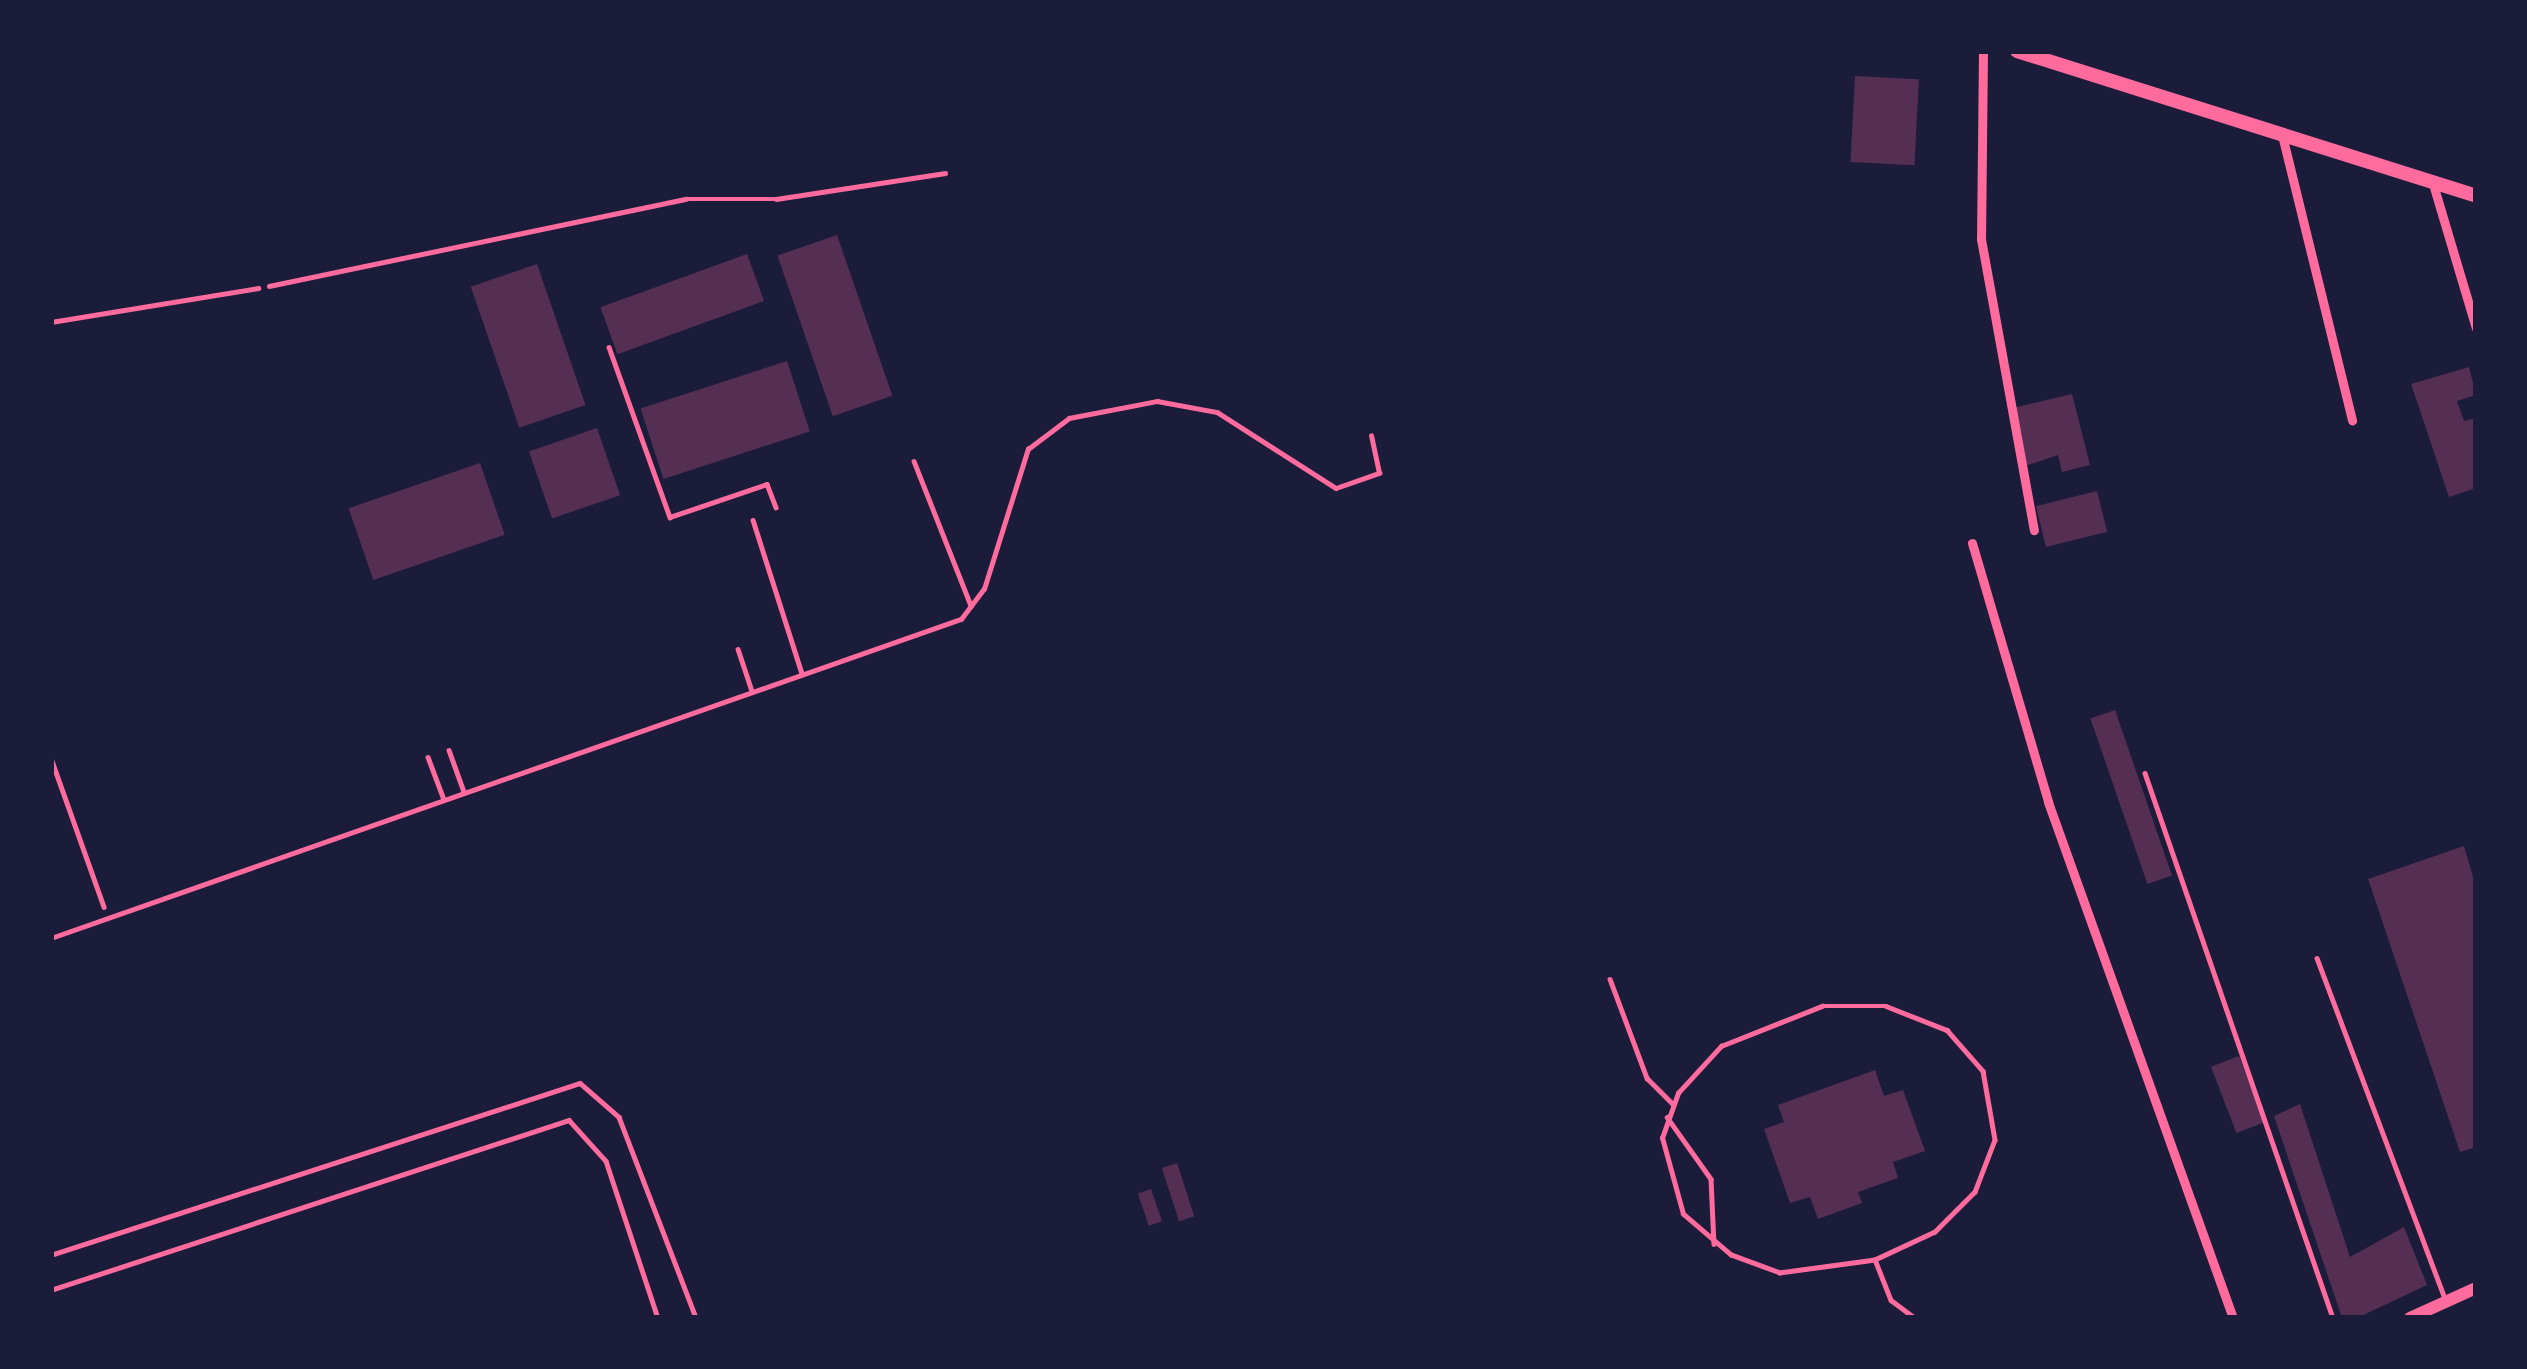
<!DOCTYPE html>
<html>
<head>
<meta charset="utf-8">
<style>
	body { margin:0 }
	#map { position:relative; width:2527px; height:1369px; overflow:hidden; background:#1b1b3a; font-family:Figtree,sans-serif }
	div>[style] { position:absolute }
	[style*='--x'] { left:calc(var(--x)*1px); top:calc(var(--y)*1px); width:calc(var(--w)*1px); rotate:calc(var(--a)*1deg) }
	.building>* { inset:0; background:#542f53; transform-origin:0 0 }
	.path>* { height:4.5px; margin:-2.25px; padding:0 2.25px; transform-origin:2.25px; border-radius:2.25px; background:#ff6b9d }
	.service>* { height:4.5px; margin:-2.25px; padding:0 2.25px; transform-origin:2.25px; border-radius:2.25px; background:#ff6b9d }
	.minor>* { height:9px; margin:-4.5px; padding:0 4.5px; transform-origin:4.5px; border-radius:4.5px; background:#ff6b9d }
	.tertiary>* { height:12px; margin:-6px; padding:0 6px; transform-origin:6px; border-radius:6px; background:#ff6b9d }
	.secondary>* { height:14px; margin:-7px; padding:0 7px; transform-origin:7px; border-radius:7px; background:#ff6b9d }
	span { translate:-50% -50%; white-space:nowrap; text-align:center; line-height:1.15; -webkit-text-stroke:9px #1b1b3a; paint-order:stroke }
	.frame { position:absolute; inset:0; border:54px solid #1b1b3a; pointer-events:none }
</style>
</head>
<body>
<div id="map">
	<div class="building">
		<div style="left:1855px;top:76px;width:64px;height:86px;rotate:3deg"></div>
		<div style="left:837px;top:235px;width:170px;height:63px;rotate:71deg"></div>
		<div style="left:747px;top:254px;width:50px;height:156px;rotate:70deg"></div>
		<div style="left:537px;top:264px;width:149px;height:70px;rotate:71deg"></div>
		<div style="left:787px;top:361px;width:74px;height:154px;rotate:72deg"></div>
		<div style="clip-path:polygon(2469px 367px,2476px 395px,2457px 401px,2464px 421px,2476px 418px,2476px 488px,2449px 497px,2411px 384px)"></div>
		<div style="clip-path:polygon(2072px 394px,2090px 465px,2062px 472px,2058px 455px,2025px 466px,2013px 408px)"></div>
		<div style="left:597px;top:428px;width:71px;height:72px;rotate:71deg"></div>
		<div style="left:480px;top:463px;width:76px;height:139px;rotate:71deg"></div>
		<div style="left:2097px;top:491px;width:42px;height:63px;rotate:76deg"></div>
		<div style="left:2115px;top:710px;width:175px;height:26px;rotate:71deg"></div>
		<div style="clip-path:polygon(2464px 846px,2476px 887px,2476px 1147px,2460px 1152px,2368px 879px)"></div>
		<div style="left:2239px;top:1056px;width:71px;height:30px;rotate:69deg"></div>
		<div style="clip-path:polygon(1875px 1070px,1884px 1096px,1903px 1090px,1925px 1151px,1893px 1162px,1898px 1178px,1858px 1192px,1862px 1203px,1818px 1219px,1810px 1197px,1790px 1203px,1764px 1129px,1784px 1122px,1778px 1105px)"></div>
		<div style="clip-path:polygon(2300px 1104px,2350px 1257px,2404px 1227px,2427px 1285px,2357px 1318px,2342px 1318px,2274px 1116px)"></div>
		<div style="left:1177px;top:1163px;width:56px;height:16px;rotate:72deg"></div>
		<div style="left:1151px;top:1189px;width:34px;height:14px;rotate:71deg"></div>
	</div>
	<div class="path">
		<div style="--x:269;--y:286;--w:426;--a:-11.8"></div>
		<div style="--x:686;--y:199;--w:90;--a:0"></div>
		<div style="--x:776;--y:199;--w:171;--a:-8.7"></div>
		<div style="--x:609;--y:347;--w:181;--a:70.3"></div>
		<div style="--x:670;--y:517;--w:102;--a:-18.8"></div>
		<div style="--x:767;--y:484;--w:25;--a:69"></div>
		<div style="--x:51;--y:758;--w:158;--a:70.4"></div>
	</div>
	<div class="service">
		<div style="--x:51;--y:322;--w:210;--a:-9.3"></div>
		<div style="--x:914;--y:461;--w:156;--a:68.5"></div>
		<div style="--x:753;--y:520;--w:162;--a:72.3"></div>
		<div style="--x:738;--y:649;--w:44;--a:71.6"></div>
		<div style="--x:449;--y:750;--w:45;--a:70.3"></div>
		<div style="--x:428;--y:757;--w:43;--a:69.4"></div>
		<div style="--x:2145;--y:773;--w:577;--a:70.97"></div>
		<div style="--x:51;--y:938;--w:964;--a:-19.32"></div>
		<div style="--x:961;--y:619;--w:38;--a:-53"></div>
		<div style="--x:984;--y:589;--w:147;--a:-72.6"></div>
		<div style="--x:1028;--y:449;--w:51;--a:-37.1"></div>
		<div style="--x:1069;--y:418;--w:90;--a:-10.9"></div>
		<div style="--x:1157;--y:401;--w:61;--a:10.4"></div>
		<div style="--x:1217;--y:412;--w:141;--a:32.6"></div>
		<div style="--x:1336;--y:488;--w:46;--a:-19.2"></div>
		<div style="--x:1379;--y:473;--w:38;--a:-102"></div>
		<div style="--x:2317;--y:958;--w:366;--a:69.4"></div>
		<div style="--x:1610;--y:979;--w:106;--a:69.5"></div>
		<div style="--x:1647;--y:1078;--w:37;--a:45"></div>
		<div style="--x:1822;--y:1006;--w:64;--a:0"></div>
		<div style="--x:1886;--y:1006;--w:66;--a:21.5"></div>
		<div style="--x:1947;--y:1030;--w:55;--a:48.7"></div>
		<div style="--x:1983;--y:1071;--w:70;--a:80.1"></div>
		<div style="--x:1995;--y:1140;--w:56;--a:111"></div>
		<div style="--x:1975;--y:1192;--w:57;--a:135"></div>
		<div style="--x:1935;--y:1232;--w:66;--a:155"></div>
		<div style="--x:1875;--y:1260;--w:96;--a:172.2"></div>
		<div style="--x:1780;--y:1273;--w:52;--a:-159.8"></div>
		<div style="--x:1731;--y:1255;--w:63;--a:-139.5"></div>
		<div style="--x:1683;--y:1214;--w:79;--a:-105.4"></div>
		<div style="--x:1662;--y:1138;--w:48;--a:-70.4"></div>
		<div style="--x:1678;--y:1093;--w:64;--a:-47.5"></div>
		<div style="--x:1721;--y:1046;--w:109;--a:-21.6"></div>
		<div style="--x:1667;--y:1117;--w:76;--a:54.6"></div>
		<div style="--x:1711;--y:1179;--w:65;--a:87.4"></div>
		<div style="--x:51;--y:1255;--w:556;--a:-18.01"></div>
		<div style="--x:580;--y:1083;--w:52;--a:41.1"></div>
		<div style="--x:619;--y:1117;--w:215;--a:69"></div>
		<div style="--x:1876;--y:1262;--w:41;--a:68.5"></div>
		<div style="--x:1891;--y:1300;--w:30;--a:37"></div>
		<div style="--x:51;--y:1290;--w:545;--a:-18.17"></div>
		<div style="--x:569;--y:1120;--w:55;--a:47.9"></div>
		<div style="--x:606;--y:1161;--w:165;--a:71.7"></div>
	</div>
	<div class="minor">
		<div style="--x:1983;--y:51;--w:188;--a:90.6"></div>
		<div style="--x:1981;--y:239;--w:296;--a:79.7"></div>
		<div style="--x:2282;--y:135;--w:294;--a:76.2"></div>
		<div style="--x:2433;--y:184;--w:150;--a:73.4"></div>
		<div style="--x:1972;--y:543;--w:270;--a:73.6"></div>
		<div style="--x:2048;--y:802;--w:548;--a:70.28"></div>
	</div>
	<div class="tertiary">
		<div style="--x:2410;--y:1318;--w:72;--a:-24.4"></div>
	</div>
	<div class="secondary">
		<div style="--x:2017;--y:51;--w:481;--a:17.5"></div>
	</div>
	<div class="frame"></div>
</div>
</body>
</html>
